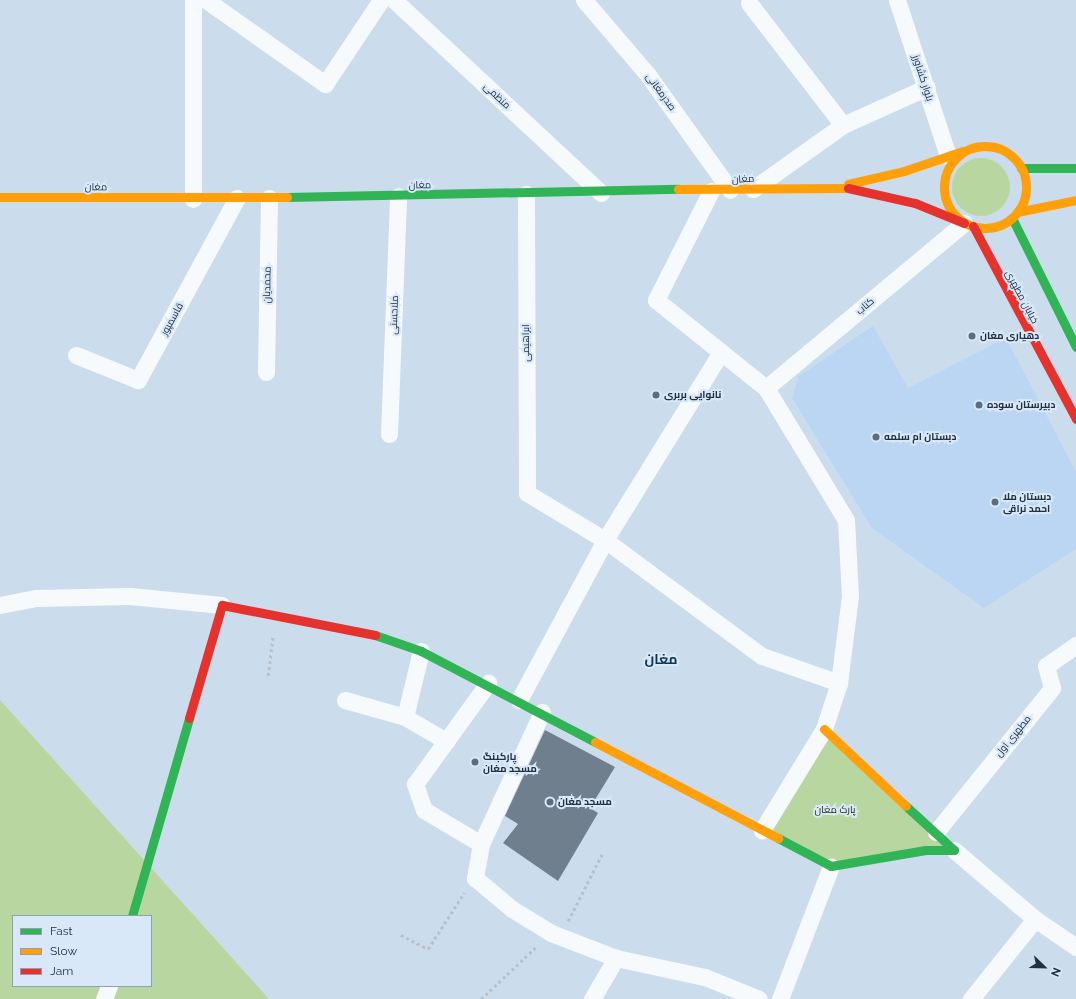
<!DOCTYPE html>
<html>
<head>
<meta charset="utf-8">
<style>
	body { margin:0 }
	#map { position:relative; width:1076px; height:999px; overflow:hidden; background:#cbdced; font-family:Raleway,Cairo,sans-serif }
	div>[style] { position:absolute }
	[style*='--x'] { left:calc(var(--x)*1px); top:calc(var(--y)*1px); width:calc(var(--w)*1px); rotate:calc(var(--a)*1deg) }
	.built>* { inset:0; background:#bad6f2 }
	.green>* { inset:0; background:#b8d7a0 }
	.round { border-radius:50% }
	.building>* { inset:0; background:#707f8d }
	.path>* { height:2.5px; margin-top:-1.25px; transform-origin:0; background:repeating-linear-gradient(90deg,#b9c0c8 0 3px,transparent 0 6px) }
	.street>* { height:17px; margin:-8.5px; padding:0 8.5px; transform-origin:8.5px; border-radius:8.5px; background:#f7fafc }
	.fast>* { height:9px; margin:-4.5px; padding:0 4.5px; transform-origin:4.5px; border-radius:4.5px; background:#30b455 }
	.slow>* { height:9px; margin:-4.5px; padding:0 4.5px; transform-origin:4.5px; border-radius:4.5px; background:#ff9f0a }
	.slow>.ring { margin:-4.5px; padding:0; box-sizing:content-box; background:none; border:9px solid #ff9f0a; border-radius:50% }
	.jam>* { height:9px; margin:-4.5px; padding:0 4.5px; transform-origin:4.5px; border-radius:4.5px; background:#e5322d }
	.dots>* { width:11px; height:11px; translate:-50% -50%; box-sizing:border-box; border:2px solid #d8e8f8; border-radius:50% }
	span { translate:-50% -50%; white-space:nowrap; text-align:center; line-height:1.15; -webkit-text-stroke:4px #d8e8f8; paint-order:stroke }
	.street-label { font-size:10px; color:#213140 }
	.poi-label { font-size:10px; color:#213140; font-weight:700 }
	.left { translate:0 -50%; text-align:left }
	.park-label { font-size:10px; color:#202f00 }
	.district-label { font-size:14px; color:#0d3453; font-weight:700 }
	.legend { position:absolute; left:12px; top:915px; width:140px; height:72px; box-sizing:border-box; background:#d8e8f8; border:1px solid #8f9fae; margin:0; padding:5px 7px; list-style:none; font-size:12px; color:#213140 }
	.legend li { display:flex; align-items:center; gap:8px; height:20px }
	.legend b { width:20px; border:1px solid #8f9fae }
	.north { position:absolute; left:1024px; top:947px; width:40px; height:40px; -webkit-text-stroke:3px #d8e8f8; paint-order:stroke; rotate:113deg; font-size:11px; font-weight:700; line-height:16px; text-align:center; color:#213140 }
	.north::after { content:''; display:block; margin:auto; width:14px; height:18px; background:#213140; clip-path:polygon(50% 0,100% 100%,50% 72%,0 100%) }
</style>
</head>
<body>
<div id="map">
	<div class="built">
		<div style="clip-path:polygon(873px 326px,908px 388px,1006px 338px,1076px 472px,1076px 549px,984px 608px,872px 528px,792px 398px,799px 376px)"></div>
	</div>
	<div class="green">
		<div class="round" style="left:952px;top:158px;width:58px;height:58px"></div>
		<div style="clip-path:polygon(evenodd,0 700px,269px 999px,0 999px,0 700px,13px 916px,151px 916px,151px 986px,13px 986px,13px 916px)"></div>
		<div style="clip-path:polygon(824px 729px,954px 850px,831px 866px,762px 830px)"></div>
	</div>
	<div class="building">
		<div style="clip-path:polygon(545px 730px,615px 767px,590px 808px,598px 813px,558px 881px,503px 843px,518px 824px,505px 816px)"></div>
	</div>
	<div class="path">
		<div style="--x:268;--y:676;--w:39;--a:-83"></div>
		<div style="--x:568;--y:921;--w:75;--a:-63.1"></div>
		<div style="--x:401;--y:935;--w:30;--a:27"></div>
		<div style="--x:428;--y:949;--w:67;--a:-57.3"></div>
		<div style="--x:481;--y:999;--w:77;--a:-43.4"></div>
	</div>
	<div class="street">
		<div style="--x:206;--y:0;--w:146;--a:35.2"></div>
		<div style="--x:325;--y:84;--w:101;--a:-56.3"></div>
		<div style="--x:394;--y:0;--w:283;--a:43"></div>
		<div style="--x:584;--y:0;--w:99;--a:49.5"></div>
		<div style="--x:648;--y:75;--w:141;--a:54.5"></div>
		<div style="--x:897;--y:0;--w:164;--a:71.9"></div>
		<div style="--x:749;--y:3;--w:154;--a:52.4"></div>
		<div style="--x:753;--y:189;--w:110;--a:-35.4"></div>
		<div style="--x:843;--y:125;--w:92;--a:-24.3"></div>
		<div style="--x:711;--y:191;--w:122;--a:116.8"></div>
		<div style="--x:656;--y:300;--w:141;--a:38.7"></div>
		<div style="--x:766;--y:388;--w:154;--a:58.8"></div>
		<div style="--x:846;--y:520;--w:76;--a:87"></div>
		<div style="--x:850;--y:596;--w:88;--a:97.2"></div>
		<div style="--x:839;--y:683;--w:48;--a:108.1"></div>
		<div style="--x:824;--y:729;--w:119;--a:121.5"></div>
		<div style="--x:526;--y:194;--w:299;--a:89.8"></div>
		<div style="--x:527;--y:493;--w:91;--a:31.1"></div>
		<div style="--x:605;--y:540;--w:195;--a:36.5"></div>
		<div style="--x:762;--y:656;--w:82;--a:19.3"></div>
		<div style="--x:193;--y:199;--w:199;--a:-90"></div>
		<div style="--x:76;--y:355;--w:67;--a:22"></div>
		<div style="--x:138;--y:380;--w:207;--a:-61.5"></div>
		<div style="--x:266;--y:372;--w:174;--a:-89"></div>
		<div style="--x:766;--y:388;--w:258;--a:-39.8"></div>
		<div style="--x:389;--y:434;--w:238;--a:-87.8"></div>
		<div style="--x:0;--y:605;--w:37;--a:-11"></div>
		<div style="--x:36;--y:598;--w:94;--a:-1.2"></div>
		<div style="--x:130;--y:596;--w:92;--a:5.6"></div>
		<div style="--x:345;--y:700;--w:62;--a:15.8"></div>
		<div style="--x:405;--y:717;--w:48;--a:30.3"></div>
		<div style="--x:519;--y:700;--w:182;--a:-61.7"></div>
		<div style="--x:605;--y:540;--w:221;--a:-58.3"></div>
		<div style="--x:542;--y:712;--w:145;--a:114.8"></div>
		<div style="--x:481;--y:844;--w:35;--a:100"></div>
		<div style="--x:475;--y:878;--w:48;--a:40"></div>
		<div style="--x:512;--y:909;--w:46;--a:31.6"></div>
		<div style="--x:551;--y:933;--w:70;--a:21"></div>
		<div style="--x:616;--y:958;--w:91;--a:12.1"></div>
		<div style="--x:705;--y:977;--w:58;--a:22.2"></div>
		<div style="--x:405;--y:717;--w:68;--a:-76.4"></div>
		<div style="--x:936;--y:832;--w:185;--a:-51.1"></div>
		<div style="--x:1052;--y:688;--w:23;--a:-105"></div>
		<div style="--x:1046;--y:666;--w:37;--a:-35"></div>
		<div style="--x:481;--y:844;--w:66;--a:-149.2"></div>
		<div style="--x:424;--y:810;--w:28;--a:-109"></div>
		<div style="--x:415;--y:784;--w:125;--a:-54.1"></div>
		<div style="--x:954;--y:850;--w:106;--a:40.4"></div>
		<div style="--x:1035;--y:919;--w:50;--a:34.3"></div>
		<div style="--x:104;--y:999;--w:14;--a:-69"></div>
		<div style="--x:592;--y:999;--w:48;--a:-59.7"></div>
		<div style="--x:780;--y:999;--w:142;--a:-69"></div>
		<div style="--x:971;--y:999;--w:102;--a:-51.3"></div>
	</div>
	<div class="fast">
		<div style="--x:1021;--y:168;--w:55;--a:0"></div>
		<div style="--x:287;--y:197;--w:391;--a:-1.2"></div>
		<div style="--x:1012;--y:218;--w:144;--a:63.6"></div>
		<div style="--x:375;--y:635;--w:49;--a:19.2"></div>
		<div style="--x:421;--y:651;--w:196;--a:27.6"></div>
		<div style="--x:778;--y:838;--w:60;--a:27.8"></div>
		<div style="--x:831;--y:866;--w:96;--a:-9.6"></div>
		<div style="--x:926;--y:850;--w:28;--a:0"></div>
		<div style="--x:954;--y:850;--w:65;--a:-137.5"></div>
		<div style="--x:132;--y:916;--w:206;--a:-73.9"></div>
	</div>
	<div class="slow">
		<div class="ring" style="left:944px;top:146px;width:73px;height:73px"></div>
		<div style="--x:848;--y:184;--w:57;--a:-13.1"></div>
		<div style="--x:904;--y:171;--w:62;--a:-18.7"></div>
		<div style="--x:678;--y:189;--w:170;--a:-0.3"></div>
		<div style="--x:0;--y:197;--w:287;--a:0"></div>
		<div style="--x:1017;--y:212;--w:60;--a:-11.5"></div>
		<div style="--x:824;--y:729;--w:112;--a:43.2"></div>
		<div style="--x:595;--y:742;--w:207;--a:27.7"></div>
	</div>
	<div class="jam">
		<div style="--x:848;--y:188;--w:69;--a:12.6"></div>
		<div style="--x:915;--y:203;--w:53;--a:22.2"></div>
		<div style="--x:973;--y:226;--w:219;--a:61.9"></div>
		<div style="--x:189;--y:718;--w:118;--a:-73.7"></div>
		<div style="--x:222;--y:605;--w:156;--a:11.1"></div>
	</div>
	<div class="dots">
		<div style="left:972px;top:336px;background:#5c6d7d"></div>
		<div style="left:656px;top:395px;background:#5c6d7d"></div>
		<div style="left:979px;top:405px;background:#5c6d7d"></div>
		<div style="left:876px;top:437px;background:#5c6d7d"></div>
		<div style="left:995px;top:502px;background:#5c6d7d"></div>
		<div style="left:475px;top:762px;background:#5c6d7d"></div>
		<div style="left:550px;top:802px;background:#5c6d7d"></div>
	</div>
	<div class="street-label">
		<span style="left:923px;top:78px;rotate:72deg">بلوار کشاورز</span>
		<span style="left:661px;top:92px;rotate:54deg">صدرمغانی</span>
		<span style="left:497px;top:96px;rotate:43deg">منظمی</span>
		<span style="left:743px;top:179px;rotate:-2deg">مغان</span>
		<span style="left:420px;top:185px;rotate:-1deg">مغان</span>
		<span style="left:96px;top:187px;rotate:1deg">مغان</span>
		<span style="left:267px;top:285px;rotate:-89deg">محمدیان</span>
		<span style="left:1022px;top:297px;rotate:62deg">خیابان مطهری</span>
		<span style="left:865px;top:306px;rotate:-40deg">کتاب</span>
		<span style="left:394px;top:315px;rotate:-88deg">ملاحسنی</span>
		<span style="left:172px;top:319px;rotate:-61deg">قاسمپور</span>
		<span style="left:526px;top:343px;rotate:-90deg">ابراهیمی</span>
		<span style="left:1013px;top:736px;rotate:-51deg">مطهری اول</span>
	</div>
	<div class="poi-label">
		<span class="left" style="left:980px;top:336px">دهیاری مغان</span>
		<span class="left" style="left:664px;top:395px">نانوایی بربری</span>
		<span class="left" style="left:987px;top:405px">دبیرستان سوده</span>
		<span class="left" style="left:884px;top:437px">دبستان ام سلمه</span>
		<span class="left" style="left:1003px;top:502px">دبستان ملا<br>احمد نراقی</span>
		<span class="left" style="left:483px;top:762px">پارکینگ<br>مسجد مغان</span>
		<span class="left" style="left:558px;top:802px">مسجد مغان</span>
	</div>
	<div class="park-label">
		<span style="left:835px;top:810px">پارک مغان</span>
	</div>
	<div class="district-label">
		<span style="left:661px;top:659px">مغان</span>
	</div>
	<ul class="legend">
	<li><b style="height:5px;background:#30b455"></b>Fast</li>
	<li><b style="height:5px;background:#ff9f0a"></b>Slow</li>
	<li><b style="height:5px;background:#e5322d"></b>Jam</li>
	</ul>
	<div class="north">N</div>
</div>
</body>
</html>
